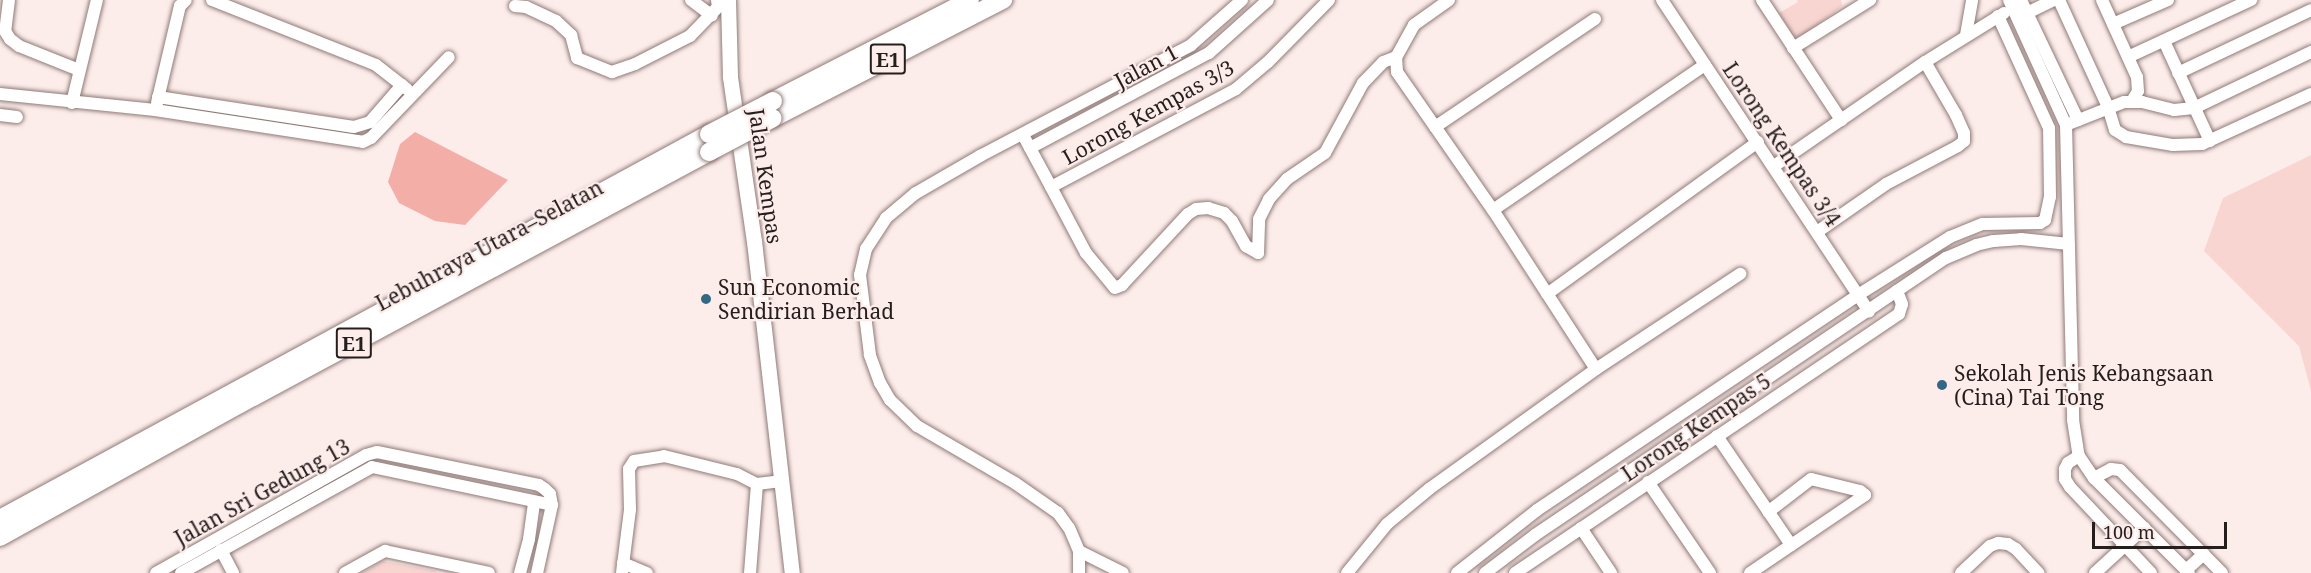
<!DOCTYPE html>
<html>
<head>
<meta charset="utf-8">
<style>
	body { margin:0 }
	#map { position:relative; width:2311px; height:573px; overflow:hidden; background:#fcedeb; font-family:"Noto Serif",serif }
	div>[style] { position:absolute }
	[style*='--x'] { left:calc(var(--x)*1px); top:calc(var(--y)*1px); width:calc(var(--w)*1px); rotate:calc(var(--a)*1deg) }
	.green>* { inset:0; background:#f8d5d1 }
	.water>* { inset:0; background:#f3aea8 }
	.roads { filter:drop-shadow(0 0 2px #907a77) drop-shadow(0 0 2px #907a77) }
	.minor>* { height:12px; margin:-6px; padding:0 6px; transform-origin:6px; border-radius:6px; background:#fff }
	.major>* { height:15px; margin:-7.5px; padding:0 7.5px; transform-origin:7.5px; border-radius:7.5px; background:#fff }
	.highway>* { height:18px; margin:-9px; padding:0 9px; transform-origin:9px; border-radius:9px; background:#fff }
	.bridges { filter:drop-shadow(0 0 2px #907a77) drop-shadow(0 0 2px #907a77) }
	.highway-bridge>* { height:18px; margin:-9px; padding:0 9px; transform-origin:9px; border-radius:9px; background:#fff }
	.dots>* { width:16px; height:16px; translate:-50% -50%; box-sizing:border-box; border:3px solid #fcedeb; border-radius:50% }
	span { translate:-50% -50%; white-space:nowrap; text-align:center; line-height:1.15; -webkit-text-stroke:4.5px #fcedeb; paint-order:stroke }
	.shield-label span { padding:2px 4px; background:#fcedeb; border:2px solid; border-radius:4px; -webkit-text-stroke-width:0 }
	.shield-label { font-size:20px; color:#261e1d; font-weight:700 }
	.street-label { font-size:21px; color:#261e1d }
	.poi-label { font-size:21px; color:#261e1d }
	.left { translate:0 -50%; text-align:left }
	.scale { position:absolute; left:2092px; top:522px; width:135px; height:27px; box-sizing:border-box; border:3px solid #261e1d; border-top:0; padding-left:8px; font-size:18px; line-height:21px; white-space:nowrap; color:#261e1d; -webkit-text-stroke:4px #fcedeb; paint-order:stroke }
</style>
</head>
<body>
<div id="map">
	<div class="green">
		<div style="clip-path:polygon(1797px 0,1841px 0,1842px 6px,1800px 38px,1793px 36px,1779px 13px,1798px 2px)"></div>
		<div style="clip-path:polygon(2311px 155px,2311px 391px,2299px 346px,2204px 251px,2223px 198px)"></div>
		<div style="clip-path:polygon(383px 561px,436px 571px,437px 573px,362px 573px)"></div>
	</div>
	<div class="water">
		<div style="clip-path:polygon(415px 132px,508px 180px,465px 225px,435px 221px,399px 203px,388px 182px,400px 144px)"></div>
	</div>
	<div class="roads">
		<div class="minor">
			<div style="--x:9;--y:0;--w:31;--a:97"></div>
			<div style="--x:5;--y:31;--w:9;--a:58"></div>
			<div style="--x:10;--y:39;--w:11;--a:38"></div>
			<div style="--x:19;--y:46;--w:65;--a:21.8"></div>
			<div style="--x:212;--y:0;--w:176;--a:21.6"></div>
			<div style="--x:376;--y:65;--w:39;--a:38"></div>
			<div style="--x:691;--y:0;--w:26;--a:37"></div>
			<div style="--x:1449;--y:0;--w:43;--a:144.5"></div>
			<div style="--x:1414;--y:25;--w:37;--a:119"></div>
			<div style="--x:1396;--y:57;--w:15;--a:86"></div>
			<div style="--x:1397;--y:72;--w:168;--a:55.2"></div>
			<div style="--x:1493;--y:210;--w:189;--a:57.1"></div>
			<div style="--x:1662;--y:0;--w:374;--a:56.4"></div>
			<div style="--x:1762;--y:0;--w:144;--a:56.6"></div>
			<div style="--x:2009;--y:0;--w:137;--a:65.5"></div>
			<div style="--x:2066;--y:125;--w:295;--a:88.6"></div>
			<div style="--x:2073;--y:420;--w:36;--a:81"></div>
			<div style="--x:2079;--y:456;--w:27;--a:56"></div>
			<div style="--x:2094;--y:478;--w:134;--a:45"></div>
			<div style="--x:2021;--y:0;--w:133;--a:64.6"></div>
			<div style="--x:2059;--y:0;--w:118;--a:65.4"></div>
			<div style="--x:2108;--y:107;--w:24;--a:73"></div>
			<div style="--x:2115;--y:130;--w:13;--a:32"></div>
			<div style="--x:2126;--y:137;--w:48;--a:9.7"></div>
			<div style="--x:2173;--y:145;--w:29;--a:-2"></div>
			<div style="--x:2202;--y:144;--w:120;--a:-24.6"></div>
			<div style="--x:2102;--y:0;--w:85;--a:65.6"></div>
			<div style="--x:2137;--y:77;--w:14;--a:86"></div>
			<div style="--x:2138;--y:91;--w:12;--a:121"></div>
			<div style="--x:515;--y:6;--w:11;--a:5"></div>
			<div style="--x:526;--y:7;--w:33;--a:25"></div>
			<div style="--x:556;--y:21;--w:21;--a:43"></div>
			<div style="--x:571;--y:35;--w:24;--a:75"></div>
			<div style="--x:577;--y:58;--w:38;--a:22"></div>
			<div style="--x:612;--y:72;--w:24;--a:-19"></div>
			<div style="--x:635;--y:64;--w:62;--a:-27"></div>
			<div style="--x:690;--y:36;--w:40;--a:-46"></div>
			<div style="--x:718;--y:7;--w:7;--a:-98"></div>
			<div style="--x:2027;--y:13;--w:30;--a:-26"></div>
			<div style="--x:2113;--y:24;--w:60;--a:-23.6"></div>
			<div style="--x:1966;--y:35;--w:36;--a:-80"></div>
			<div style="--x:2164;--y:41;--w:110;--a:65.3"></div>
			<div style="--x:1793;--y:48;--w:91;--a:-31.9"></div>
			<div style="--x:2128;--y:57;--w:136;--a:-24.9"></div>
			<div style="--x:2178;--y:73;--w:147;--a:-25.3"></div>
			<div style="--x:0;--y:94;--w:156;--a:5.9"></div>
			<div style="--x:155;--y:110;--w:210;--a:8.7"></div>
			<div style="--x:363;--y:142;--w:9;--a:-27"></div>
			<div style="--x:371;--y:138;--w:112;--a:-46.1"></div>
			<div style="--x:158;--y:97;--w:198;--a:8.7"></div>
			<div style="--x:354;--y:127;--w:17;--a:-17"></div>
			<div style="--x:370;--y:122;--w:49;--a:-49.1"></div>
			<div style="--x:72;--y:103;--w:106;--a:-76.4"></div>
			<div style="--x:157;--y:103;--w:100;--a:-76.7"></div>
			<div style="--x:180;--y:6;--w:8;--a:-45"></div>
			<div style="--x:0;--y:115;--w:17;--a:7"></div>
			<div style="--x:2066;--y:125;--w:62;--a:-21.6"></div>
			<div style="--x:2124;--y:102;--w:18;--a:0"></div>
			<div style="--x:2142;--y:102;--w:33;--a:14"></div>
			<div style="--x:2174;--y:110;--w:20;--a:-6"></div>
			<div style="--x:2194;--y:108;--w:130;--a:-25.6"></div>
			<div style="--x:1435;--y:127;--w:193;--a:-34"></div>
			<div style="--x:1023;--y:135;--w:59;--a:61.7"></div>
			<div style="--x:1051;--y:187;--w:209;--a:-27.9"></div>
			<div style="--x:1236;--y:89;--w:42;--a:-40.2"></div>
			<div style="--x:1268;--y:62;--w:87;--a:-45.5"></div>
			<div style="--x:1030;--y:148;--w:203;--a:-28"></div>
			<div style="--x:1209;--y:53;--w:79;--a:-41.9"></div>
			<div style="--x:1774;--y:166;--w:183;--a:-34.6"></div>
			<div style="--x:1925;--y:62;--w:93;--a:-31.8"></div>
			<div style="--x:1051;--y:187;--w:75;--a:62.1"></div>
			<div style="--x:1086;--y:253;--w:45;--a:50.4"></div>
			<div style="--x:1115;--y:288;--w:8;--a:-23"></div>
			<div style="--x:1122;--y:285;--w:97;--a:-47.1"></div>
			<div style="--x:1188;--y:214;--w:9;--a:-32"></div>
			<div style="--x:1196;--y:209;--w:12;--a:-5"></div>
			<div style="--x:1208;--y:208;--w:17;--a:17"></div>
			<div style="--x:1224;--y:213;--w:11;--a:45"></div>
			<div style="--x:1232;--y:221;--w:29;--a:61"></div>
			<div style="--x:1246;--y:246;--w:14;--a:30"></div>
			<div style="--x:1258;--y:253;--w:34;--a:-88"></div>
			<div style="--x:1259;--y:219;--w:22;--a:-63"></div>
			<div style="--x:1269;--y:199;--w:27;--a:-48"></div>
			<div style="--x:1287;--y:179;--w:46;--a:-34.4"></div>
			<div style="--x:1325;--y:153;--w:80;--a:-61.5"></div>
			<div style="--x:1363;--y:83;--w:29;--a:-46"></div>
			<div style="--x:1383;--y:62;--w:14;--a:-21"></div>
			<div style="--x:1493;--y:210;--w:257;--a:-34.4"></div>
			<div style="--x:1817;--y:232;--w:84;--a:-34.8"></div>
			<div style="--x:1886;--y:184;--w:81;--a:-27.8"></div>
			<div style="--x:1958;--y:146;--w:8;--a:-40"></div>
			<div style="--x:1964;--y:141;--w:8;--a:-90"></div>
			<div style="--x:1964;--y:133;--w:20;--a:-114"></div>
			<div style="--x:1956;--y:115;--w:61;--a:-120.3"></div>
			<div style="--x:1547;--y:294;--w:260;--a:-35.8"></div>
			<div style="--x:1717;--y:436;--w:132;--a:55.8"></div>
			<div style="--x:2079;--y:456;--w:13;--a:148"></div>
			<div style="--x:2068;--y:463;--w:7;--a:117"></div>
			<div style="--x:2065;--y:469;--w:10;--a:90"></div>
			<div style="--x:2065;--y:479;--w:9;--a:58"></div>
			<div style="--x:2070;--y:487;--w:118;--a:46.7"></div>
			<div style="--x:2094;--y:478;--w:19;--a:-28"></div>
			<div style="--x:2111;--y:469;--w:9;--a:6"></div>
			<div style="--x:2120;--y:470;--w:145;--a:45.3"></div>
			<div style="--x:1648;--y:482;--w:110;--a:55.7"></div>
			<div style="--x:1581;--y:528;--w:54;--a:56.3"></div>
			<div style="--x:221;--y:550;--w:26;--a:62"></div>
			<div style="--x:1079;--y:551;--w:49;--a:26.6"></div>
			<div style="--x:623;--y:563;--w:26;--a:23"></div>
			<div style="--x:2186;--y:570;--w:24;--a:-42"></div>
			<div style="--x:156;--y:573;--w:241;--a:-29.3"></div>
			<div style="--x:366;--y:455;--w:11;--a:-15"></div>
			<div style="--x:377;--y:452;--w:165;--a:11.5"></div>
			<div style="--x:539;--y:485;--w:7;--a:34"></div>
			<div style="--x:545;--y:489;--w:7;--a:45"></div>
			<div style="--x:550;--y:494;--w:11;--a:80"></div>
			<div style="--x:552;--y:505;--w:70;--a:102.4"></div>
			<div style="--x:181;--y:573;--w:218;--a:-29"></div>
			<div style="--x:372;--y:467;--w:184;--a:11.9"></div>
			<div style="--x:345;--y:573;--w:46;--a:-28.8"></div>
			<div style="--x:385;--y:551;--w:106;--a:11.9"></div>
			<div style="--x:520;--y:573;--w:35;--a:-75"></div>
			<div style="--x:529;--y:539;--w:37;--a:-82"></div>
			<div style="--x:622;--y:573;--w:64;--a:-82.8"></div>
			<div style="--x:630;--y:510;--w:41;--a:-91.4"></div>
			<div style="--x:629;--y:469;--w:9;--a:-58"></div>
			<div style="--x:634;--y:461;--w:30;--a:-9"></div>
			<div style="--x:664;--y:456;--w:75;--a:13.9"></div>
			<div style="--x:737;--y:474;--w:22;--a:27"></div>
			<div style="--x:757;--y:484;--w:26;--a:-7"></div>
			<div style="--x:750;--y:573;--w:89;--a:-85.5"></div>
			<div style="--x:1079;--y:573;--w:22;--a:-90"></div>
			<div style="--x:1079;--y:551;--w:25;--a:-113"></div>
			<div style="--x:1069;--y:528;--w:19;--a:-126"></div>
			<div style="--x:1058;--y:513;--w:52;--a:-145.1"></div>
			<div style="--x:1015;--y:483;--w:113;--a:-149.8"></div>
			<div style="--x:917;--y:426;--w:37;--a:-136"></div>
			<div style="--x:890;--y:400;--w:20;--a:-120"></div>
			<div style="--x:880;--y:383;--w:30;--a:-110"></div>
			<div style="--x:870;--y:355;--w:81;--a:-97.1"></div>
			<div style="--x:860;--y:275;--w:27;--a:-77"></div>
			<div style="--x:866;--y:249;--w:37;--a:-57"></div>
			<div style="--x:886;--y:218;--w:39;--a:-40"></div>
			<div style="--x:916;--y:193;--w:74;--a:-30"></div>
			<div style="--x:980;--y:156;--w:238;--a:-27.7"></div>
			<div style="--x:1191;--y:45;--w:68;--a:-41.4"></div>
			<div style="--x:1347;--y:573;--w:63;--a:-50.8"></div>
			<div style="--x:1387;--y:524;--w:55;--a:-39.8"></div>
			<div style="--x:1429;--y:489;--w:206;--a:-35.7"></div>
			<div style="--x:1596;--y:369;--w:173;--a:-33.4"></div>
			<div style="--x:1457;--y:573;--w:102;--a:-38.2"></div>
			<div style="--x:1537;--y:510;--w:386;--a:-33.8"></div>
			<div style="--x:1858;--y:295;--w:109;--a:-32.2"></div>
			<div style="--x:1950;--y:237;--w:35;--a:-22"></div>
			<div style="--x:1983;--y:224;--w:57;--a:-1"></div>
			<div style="--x:2040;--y:223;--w:6;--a:-31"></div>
			<div style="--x:2045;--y:220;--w:24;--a:-78"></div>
			<div style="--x:2050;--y:197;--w:69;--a:-90.8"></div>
			<div style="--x:2049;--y:128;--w:123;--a:-114.5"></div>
			<div style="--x:1485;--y:573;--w:63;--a:-37.2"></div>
			<div style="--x:1535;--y:535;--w:496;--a:-34"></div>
			<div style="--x:1946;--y:258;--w:33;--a:-23"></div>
			<div style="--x:1976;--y:245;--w:18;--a:-13"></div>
			<div style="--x:1994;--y:241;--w:27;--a:-4"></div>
			<div style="--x:2021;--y:239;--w:48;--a:5.9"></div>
			<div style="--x:1515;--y:573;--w:463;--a:-34"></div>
			<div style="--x:1899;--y:314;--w:10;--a:-73"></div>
			<div style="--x:1902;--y:304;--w:14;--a:-111"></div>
			<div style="--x:1750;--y:573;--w:139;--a:-34.1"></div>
			<div style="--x:1865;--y:495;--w:6;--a:-141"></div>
			<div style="--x:1860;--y:491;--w:50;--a:-166.2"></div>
			<div style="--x:1811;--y:479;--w:54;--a:142.5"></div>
			<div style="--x:1961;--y:573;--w:40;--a:-43"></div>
			<div style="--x:1990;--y:546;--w:9;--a:-21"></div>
			<div style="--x:1998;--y:543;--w:10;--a:6"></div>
			<div style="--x:2008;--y:544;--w:9;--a:32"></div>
			<div style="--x:2016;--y:549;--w:33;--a:47"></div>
			<div style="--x:2095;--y:573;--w:67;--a:-42.6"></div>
		</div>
		<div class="major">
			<div style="--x:728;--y:0;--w:77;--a:88.5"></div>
			<div style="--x:730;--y:77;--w:166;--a:81.7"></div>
			<div style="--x:754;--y:241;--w:334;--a:83.5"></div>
		</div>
		<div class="highway">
			<div style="--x:773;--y:101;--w:221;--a:-27.1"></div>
			<div style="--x:773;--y:118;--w:259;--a:-27.2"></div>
			<div style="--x:0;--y:519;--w:807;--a:-28.5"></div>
			<div style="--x:0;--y:537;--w:289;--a:-29"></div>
			<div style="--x:253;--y:397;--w:518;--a:-28.25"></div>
		</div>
	</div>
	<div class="bridges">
		<div class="highway-bridge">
			<div style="--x:709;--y:134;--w:72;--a:-27.3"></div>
			<div style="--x:709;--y:152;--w:72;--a:-28"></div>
		</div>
	</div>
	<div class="dots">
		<div style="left:706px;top:299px;background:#346785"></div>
		<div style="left:1942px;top:385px;background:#346785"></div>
	</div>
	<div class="shield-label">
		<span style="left:888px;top:59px">E1</span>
		<span style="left:354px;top:343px">E1</span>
	</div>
	<div class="street-label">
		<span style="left:1146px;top:66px;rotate:-28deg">Jalan 1</span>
		<span style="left:1148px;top:112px;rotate:-29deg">Lorong Kempas 3/3</span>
		<span style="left:1782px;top:144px;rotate:56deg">Lorong Kempas 3/4</span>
		<span style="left:766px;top:176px;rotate:82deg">Jalan Kempas</span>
		<span style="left:489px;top:245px;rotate:-28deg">Lebuhraya Utara–Selatan</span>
		<span style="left:1696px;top:427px;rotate:-34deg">Lorong Kempas 5</span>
		<span style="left:262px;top:492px;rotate:-29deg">Jalan Sri Gedung 13</span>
	</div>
	<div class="poi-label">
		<span class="left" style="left:718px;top:299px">Sun Economic<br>Sendirian Berhad</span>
		<span class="left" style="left:1954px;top:385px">Sekolah Jenis Kebangsaan<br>(Cina) Tai Tong</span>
	</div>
	<div class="scale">100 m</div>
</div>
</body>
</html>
